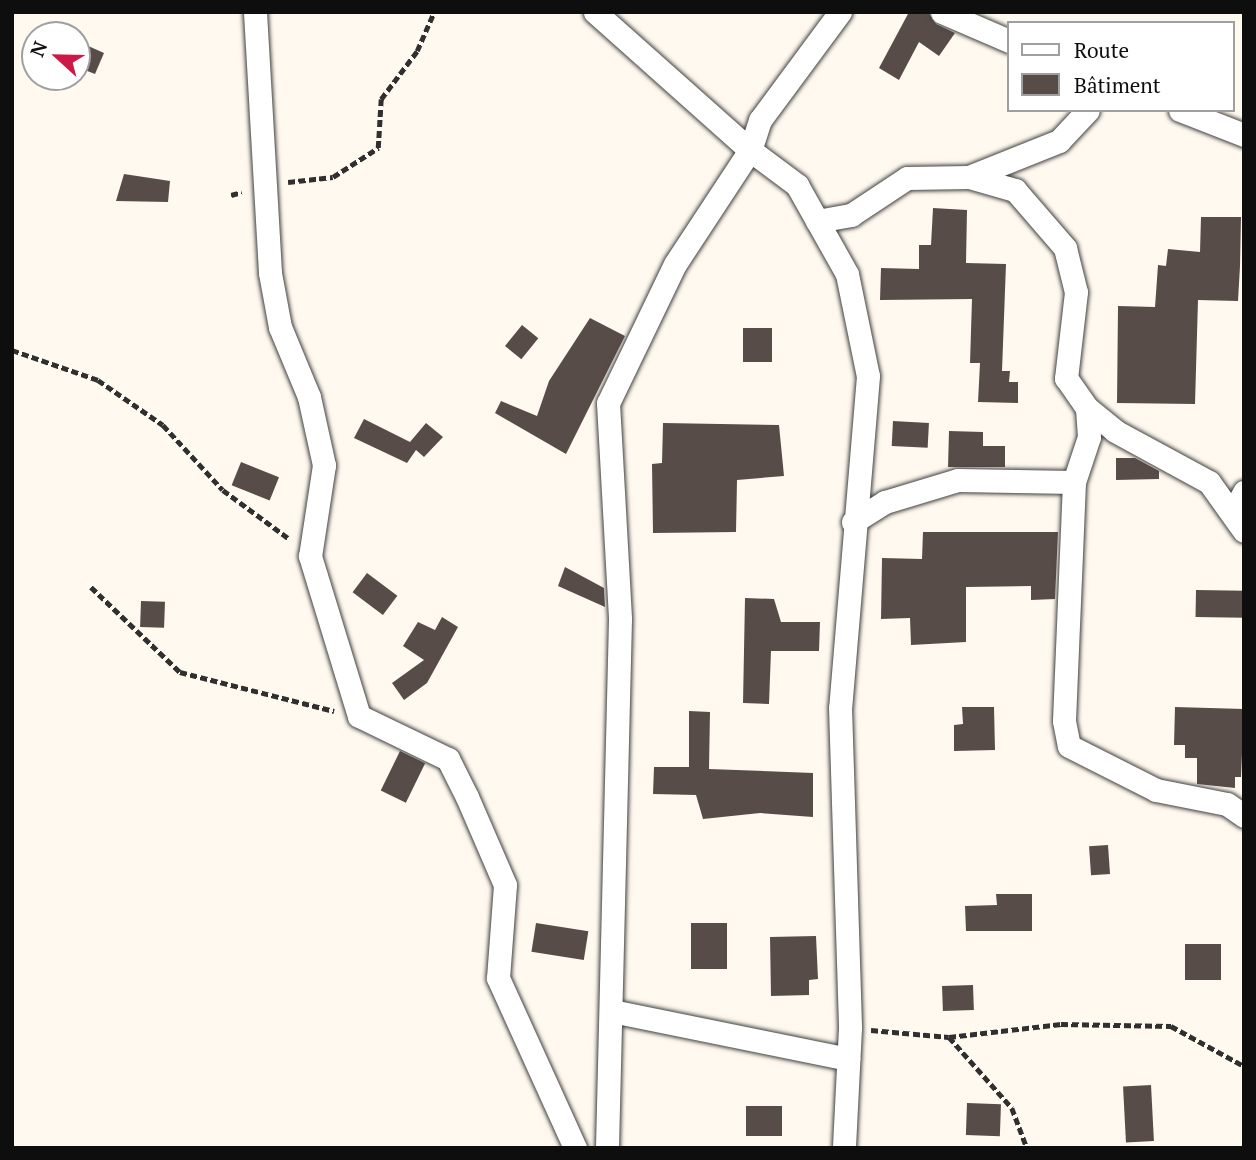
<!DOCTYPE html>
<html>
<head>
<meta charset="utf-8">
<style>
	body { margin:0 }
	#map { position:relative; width:1256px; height:1160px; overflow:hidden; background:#fff9ef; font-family:"PT Serif",serif }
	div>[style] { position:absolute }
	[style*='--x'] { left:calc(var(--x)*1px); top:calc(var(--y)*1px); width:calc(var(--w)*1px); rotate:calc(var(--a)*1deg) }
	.building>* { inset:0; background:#584c49; transform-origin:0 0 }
	.path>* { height:4.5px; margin-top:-2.25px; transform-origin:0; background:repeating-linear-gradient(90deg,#303030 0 7px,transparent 0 10.5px) }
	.roads { filter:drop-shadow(0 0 2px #414141) drop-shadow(0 0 2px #414141) }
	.street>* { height:23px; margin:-11.5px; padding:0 11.5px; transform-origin:11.5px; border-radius:11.5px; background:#fff }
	span { translate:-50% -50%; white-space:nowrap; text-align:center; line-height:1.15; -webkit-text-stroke:7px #fff; paint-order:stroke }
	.frame { position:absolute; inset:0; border:14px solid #0e0e0e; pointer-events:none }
	.legend { position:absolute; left:1007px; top:21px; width:228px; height:91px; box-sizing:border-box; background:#fff; border:2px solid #9f9f9f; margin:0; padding:9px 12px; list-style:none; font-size:21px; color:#0e0e0e }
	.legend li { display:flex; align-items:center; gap:14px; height:35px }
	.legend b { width:35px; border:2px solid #9f9f9f }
	.north { position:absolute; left:21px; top:21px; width:70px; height:70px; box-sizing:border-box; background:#fff; border:2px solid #9f9f9f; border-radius:50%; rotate:292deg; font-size:19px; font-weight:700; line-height:28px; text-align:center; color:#0e0e0e }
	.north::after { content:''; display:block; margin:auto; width:24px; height:32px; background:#cc1948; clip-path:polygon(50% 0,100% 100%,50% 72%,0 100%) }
</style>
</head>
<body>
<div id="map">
	<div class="building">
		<div style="clip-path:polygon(909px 12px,928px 12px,936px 24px,955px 33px,939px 56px,919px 42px,899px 80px,879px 68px)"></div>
		<div style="clip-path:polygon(77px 41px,104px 53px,95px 74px,77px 67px)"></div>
		<div style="clip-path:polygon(124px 174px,170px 181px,168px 202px,116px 201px)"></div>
		<div style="clip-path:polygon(933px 208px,967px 210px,966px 263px,1006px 264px,1002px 371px,1010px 371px,1009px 382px,1018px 382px,1018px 403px,978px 402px,980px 363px,970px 363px,972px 299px,880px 300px,881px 268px,919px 269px,919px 245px,931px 245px)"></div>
		<div style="clip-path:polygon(1201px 217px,1241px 217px,1240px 266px,1238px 301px,1198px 300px,1195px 404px,1117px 403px,1118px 306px,1155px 307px,1158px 265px,1166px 266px,1168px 249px,1200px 252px)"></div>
		<div style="clip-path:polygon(590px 318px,625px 336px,566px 454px,495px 413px,501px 401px,537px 416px,549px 381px)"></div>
		<div style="left:522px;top:325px;width:21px;height:27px;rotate:39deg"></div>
		<div style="left:743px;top:328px;width:29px;height:34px"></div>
		<div style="clip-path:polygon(364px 419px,410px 442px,426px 423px,443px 437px,424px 457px,416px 450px,407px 463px,354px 438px)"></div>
		<div style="left:893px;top:421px;width:36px;height:25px;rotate:3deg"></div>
		<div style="clip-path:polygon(663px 423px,779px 425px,784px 476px,737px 480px,736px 532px,653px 533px,652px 464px,662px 463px)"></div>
		<div style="clip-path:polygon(949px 431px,983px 432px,983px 446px,1005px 446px,1005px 467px,948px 467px)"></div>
		<div style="clip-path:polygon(1116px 458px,1135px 458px,1159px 471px,1159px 479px,1116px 480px)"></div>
		<div style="left:241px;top:462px;width:41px;height:25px;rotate:22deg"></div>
		<div style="clip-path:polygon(923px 532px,1058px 532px,1055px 599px,1031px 600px,1031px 586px,966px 587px,966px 642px,911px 645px,910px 618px,881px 619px,882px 558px,922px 559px)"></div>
		<div style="clip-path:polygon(565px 567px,604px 588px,605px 607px,558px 586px)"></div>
		<div style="left:367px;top:573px;width:38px;height:24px;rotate:37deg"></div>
		<div style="left:1196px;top:590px;width:48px;height:27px;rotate:1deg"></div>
		<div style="clip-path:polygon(745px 598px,774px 599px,781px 622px,820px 622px,819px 651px,771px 651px,769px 704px,743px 703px)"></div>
		<div style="left:141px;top:601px;width:24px;height:26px;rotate:2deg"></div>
		<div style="clip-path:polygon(442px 617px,458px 627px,427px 683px,404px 700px,392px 683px,424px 660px,403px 646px,418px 622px,435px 630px)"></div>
		<div style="clip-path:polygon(962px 707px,994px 707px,995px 750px,954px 751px,954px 725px,963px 724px)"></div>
		<div style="clip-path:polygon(1175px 707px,1244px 709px,1241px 777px,1235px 777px,1235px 788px,1197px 784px,1197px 758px,1185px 758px,1185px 745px,1174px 745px)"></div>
		<div style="clip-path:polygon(689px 711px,710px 712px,709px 769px,813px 773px,813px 817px,760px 813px,703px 819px,696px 795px,653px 794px,654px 767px,689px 767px)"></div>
		<div style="left:400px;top:751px;width:28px;height:44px;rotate:26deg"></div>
		<div style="left:1108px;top:845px;width:29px;height:19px;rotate:86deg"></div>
		<div style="clip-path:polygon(996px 894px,1032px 894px,1032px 931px,966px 931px,965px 906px,997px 905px)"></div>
		<div style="left:536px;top:923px;width:53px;height:29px;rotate:9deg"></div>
		<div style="left:691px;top:923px;width:36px;height:46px"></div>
		<div style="clip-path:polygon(816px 936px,818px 979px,809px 980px,809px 995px,771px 996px,770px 937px)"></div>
		<div style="left:1221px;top:944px;width:36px;height:36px;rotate:90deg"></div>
		<div style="left:973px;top:985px;width:25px;height:31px;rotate:88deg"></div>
		<div style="left:1151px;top:1085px;width:56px;height:28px;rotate:87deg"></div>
		<div style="left:967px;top:1103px;width:34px;height:32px;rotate:2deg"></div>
		<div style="left:746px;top:1106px;width:36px;height:30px"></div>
	</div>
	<div class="path">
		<div style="--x:288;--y:182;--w:45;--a:-6.3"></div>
		<div style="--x:333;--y:177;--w:54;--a:-32.8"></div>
		<div style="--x:378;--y:148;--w:49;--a:-86.5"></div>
		<div style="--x:381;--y:99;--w:60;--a:-53.1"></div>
		<div style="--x:417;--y:51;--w:43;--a:-66.4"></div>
		<div style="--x:231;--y:195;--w:11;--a:-15"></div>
		<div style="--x:12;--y:350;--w:91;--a:19.2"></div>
		<div style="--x:98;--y:380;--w:79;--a:34.7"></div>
		<div style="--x:163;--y:425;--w:88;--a:47.3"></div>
		<div style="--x:223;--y:490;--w:81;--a:36.4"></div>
		<div style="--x:91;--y:587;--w:123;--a:43.7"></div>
		<div style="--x:180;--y:672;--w:159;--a:14.2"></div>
		<div style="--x:871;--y:1030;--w:78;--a:5.1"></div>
		<div style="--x:949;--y:1037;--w:95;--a:48.4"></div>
		<div style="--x:1012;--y:1108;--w:43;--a:69.4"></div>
		<div style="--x:949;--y:1037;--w:113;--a:-6.6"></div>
		<div style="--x:1061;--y:1024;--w:110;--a:1"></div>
		<div style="--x:1171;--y:1026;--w:83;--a:28.7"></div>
	</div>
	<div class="roads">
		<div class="street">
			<div style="--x:255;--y:12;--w:261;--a:86.7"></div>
			<div style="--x:270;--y:273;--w:55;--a:79.5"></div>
			<div style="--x:280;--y:327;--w:76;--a:67.5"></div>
			<div style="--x:309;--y:397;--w:70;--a:77.6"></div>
			<div style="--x:324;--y:465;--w:92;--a:98.7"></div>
			<div style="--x:310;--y:556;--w:167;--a:73"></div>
			<div style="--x:359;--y:716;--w:99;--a:25.8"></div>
			<div style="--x:448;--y:759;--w:42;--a:63.4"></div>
			<div style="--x:467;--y:797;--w:96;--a:66.6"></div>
			<div style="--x:505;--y:885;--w:93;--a:94.3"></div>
			<div style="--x:498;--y:978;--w:187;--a:65.6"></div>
			<div style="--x:595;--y:12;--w:208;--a:41.7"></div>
			<div style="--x:750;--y:150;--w:136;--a:123.3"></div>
			<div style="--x:675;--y:264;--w:154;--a:115.7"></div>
			<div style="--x:608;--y:403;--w:216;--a:86.8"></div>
			<div style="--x:620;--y:619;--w:529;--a:91.41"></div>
			<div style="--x:840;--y:12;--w:134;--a:126.5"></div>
			<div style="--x:760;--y:120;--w:32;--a:108"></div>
			<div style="--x:750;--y:150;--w:59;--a:36.7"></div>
			<div style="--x:797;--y:185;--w:102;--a:60.7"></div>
			<div style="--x:847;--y:274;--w:104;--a:78.4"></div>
			<div style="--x:868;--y:376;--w:332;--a:94.8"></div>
			<div style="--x:840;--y:707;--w:321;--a:88.2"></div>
			<div style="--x:850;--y:1028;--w:120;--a:92.9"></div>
			<div style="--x:942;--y:12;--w:73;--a:23.4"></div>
			<div style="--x:1180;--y:110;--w:69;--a:21.3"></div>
			<div style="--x:969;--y:177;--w:97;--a:-21.8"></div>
			<div style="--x:1059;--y:141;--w:42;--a:-46.9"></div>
			<div style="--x:817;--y:221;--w:35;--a:-10"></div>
			<div style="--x:851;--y:215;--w:67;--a:-33.5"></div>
			<div style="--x:907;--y:178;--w:62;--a:-0.9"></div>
			<div style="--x:969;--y:177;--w:48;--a:15.8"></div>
			<div style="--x:1015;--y:190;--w:77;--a:49.2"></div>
			<div style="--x:1065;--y:248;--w:45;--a:76"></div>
			<div style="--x:1076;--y:292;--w:87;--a:96.6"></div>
			<div style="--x:1066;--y:378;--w:37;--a:55"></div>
			<div style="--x:1087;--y:408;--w:36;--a:39"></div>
			<div style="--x:1115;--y:431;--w:107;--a:28.5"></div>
			<div style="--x:1209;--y:482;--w:60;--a:54.5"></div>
			<div style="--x:1074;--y:482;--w:239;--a:92.4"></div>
			<div style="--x:1064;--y:721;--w:25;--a:79"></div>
			<div style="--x:1069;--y:746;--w:97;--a:26.8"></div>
			<div style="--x:1156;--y:790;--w:72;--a:11.2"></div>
			<div style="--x:1227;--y:804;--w:21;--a:35"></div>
			<div style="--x:1233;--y:512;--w:23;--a:-61"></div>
			<div style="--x:853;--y:522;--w:38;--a:-32"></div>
			<div style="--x:885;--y:502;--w:76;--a:-16.8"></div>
			<div style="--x:958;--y:480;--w:116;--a:1"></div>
			<div style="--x:1074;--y:482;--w:47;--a:-71.6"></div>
			<div style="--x:1089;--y:437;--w:29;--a:-94"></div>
			<div style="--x:612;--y:1011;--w:241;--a:11.5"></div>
		</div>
	</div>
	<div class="frame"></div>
	<ul class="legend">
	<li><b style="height:9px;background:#fff"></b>Route</li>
	<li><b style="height:19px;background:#584c49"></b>Bâtiment</li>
	</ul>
	<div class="north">N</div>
</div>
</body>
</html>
